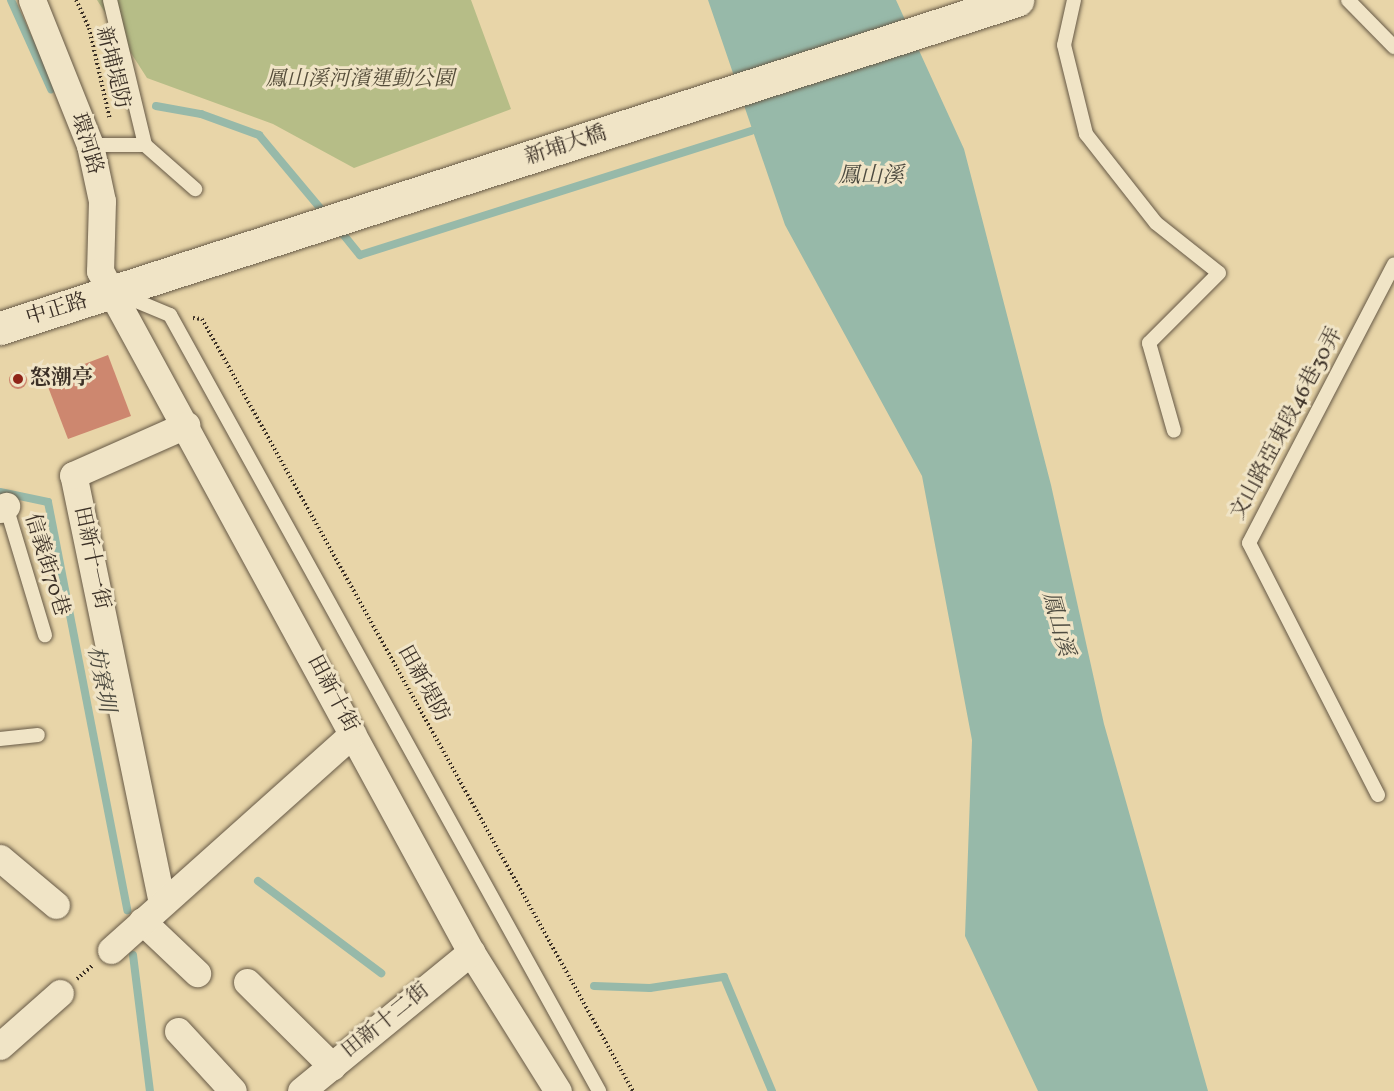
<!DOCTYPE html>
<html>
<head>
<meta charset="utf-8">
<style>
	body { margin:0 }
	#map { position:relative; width:1394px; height:1091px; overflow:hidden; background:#e8d5a8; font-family:Vollkorn,"Noto Serif TC",serif }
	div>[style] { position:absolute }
	.green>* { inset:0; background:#b6bd87 }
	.water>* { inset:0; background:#97b9a9 }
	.stream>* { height:8px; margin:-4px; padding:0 4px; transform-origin:4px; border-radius:4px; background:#97b9a9 }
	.building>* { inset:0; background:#cd876f }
	.round { border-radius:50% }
	.path>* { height:4px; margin-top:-2px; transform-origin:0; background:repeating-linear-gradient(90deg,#3b3026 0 1.5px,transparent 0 4.5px) }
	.roads { filter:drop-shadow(0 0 2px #665946) drop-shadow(0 0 2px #665946) }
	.lane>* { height:14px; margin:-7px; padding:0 7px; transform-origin:7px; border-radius:7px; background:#f0e4c6 }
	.street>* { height:27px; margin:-13.5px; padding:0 13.5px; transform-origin:13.5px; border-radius:13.5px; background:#f0e4c6 }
	.secondary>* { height:33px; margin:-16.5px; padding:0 16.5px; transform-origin:16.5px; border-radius:16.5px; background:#f0e4c6 }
	.dots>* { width:16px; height:16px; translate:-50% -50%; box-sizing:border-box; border:3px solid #f0e4c6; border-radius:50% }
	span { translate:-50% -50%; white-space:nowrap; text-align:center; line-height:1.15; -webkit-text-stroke:6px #f0e4c6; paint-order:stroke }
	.street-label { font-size:21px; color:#3b3026 }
	.park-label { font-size:21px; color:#544c39; font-style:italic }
	.poi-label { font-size:21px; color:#3b3026; font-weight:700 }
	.left { translate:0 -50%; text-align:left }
	.water-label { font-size:22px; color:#4d4b40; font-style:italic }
</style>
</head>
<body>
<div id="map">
	<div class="green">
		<i style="clip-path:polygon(97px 0,471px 0,511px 109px,354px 168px,273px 124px,147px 78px)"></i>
	</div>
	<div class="water">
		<i style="clip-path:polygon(708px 0,896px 0,964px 149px,1051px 485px,1104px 724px,1208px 1091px,1038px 1091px,965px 936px,972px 740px,922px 476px,785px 225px)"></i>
	</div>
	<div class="stream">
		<i style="left:11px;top:0;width:98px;rotate:65.8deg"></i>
		<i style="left:156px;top:106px;width:46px;rotate:10.1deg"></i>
		<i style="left:201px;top:114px;width:62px;rotate:19.9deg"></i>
		<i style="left:259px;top:135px;width:104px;rotate:50.1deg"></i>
		<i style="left:338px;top:228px;width:35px;rotate:51deg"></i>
		<i style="left:360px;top:255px;width:411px;rotate:-17.6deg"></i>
		<i style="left:0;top:492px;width:49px;rotate:11.8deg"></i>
		<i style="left:48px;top:502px;width:416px;rotate:79deg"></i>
		<i style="left:258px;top:881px;width:154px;rotate:36.8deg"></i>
		<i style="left:133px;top:955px;width:137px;rotate:82.9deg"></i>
		<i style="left:594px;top:986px;width:56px;rotate:2deg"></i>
		<i style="left:650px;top:988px;width:75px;rotate:-8.5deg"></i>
		<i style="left:724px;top:977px;width:124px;rotate:67.2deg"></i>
	</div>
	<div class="building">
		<i style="clip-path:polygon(108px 355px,131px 416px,68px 439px,45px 379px)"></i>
		<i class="round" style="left:9px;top:371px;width:18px;height:18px"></i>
	</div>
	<div class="path">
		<i style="left:76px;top:0;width:31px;rotate:65deg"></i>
		<i style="left:89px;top:28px;width:94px;rotate:77.1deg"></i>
		<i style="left:193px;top:318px;width:9px;rotate:6deg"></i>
		<i style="left:202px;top:319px;width:884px;rotate:60.83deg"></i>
		<i style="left:77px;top:979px;width:20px;rotate:-41deg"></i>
	</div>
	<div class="roads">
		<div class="lane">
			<i style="left:110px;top:0;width:149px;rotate:76.4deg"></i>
			<i style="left:145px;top:145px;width:67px;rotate:41.3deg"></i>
			<i style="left:1074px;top:0;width:46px;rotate:102.5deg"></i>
			<i style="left:1064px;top:45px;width:92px;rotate:76.1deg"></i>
			<i style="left:1086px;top:134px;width:113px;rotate:51.8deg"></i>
			<i style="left:1156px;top:223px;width:80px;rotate:38.4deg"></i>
			<i style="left:1219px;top:273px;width:99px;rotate:135deg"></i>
			<i style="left:1149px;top:343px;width:91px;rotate:74.1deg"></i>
			<i style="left:1348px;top:0;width:66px;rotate:45.6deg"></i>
			<i style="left:90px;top:145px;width:55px"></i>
			<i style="left:122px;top:295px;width:52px;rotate:22.6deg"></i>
			<i style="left:170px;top:315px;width:887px;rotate:61.06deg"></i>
			<i style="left:6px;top:506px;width:135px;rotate:73.2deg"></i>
			<i style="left:0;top:739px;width:38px;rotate:-6deg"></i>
			<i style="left:1378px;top:795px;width:283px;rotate:-117.1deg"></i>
			<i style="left:1249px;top:543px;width:314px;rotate:-62.5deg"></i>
		</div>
		<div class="street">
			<i style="left:32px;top:0;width:156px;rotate:68.2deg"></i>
			<i style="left:90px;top:145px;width:57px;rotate:77.9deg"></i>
			<i style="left:102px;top:201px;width:70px;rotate:91.6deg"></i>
			<i style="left:100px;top:271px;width:776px;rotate:61.42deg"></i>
			<i style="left:471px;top:952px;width:164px;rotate:58deg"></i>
			<i style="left:0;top:509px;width:7px;rotate:-27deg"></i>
			<i style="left:0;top:858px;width:73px;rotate:40deg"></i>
			<i style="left:162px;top:903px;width:437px;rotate:-101.7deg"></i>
			<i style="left:73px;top:475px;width:124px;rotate:-23.9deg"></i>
			<i style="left:142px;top:921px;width:76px;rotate:43.4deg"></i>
			<i style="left:111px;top:950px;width:324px;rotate:-41.8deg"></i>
			<i style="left:247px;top:982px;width:120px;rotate:44.7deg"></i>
			<i style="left:178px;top:1031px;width:81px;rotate:47.5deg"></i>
			<i style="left:0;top:1046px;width:80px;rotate:-41.5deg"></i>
			<i style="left:301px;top:1091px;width:220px;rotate:-39.3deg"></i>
		</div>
		<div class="secondary">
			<i style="left:0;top:328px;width:1069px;rotate:-17.88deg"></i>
		</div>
	</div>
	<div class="dots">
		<i style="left:18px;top:379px;background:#8f2418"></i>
	</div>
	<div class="street-label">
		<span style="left:112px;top:68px;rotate:76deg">新埔堤防</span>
		<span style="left:86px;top:144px;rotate:73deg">環河路</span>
		<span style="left:566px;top:146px;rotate:-18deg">新埔大橋</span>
		<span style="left:57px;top:310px;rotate:-17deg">中正路</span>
		<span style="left:1287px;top:424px;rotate:-62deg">文山路亞東段46巷30弄</span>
		<span style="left:91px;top:558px;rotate:78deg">田新十一街</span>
		<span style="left:46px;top:565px;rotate:73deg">信義街70巷</span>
		<span style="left:423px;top:684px;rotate:61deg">田新堤防</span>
		<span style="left:332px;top:694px;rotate:62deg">田新十街</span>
		<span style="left:386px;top:1021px;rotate:-39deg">田新十二街</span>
	</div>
	<div class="park-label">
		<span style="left:360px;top:80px">鳳山溪河濱運動公園</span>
	</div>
	<div class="poi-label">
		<span class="left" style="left:30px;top:379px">怒潮亭</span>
	</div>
	<div class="water-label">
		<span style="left:871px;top:177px">鳳山溪</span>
		<span style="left:1057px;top:624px;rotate:75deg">鳳山溪</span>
		<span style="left:100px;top:679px;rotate:79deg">枋寮圳</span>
	</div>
</div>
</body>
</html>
